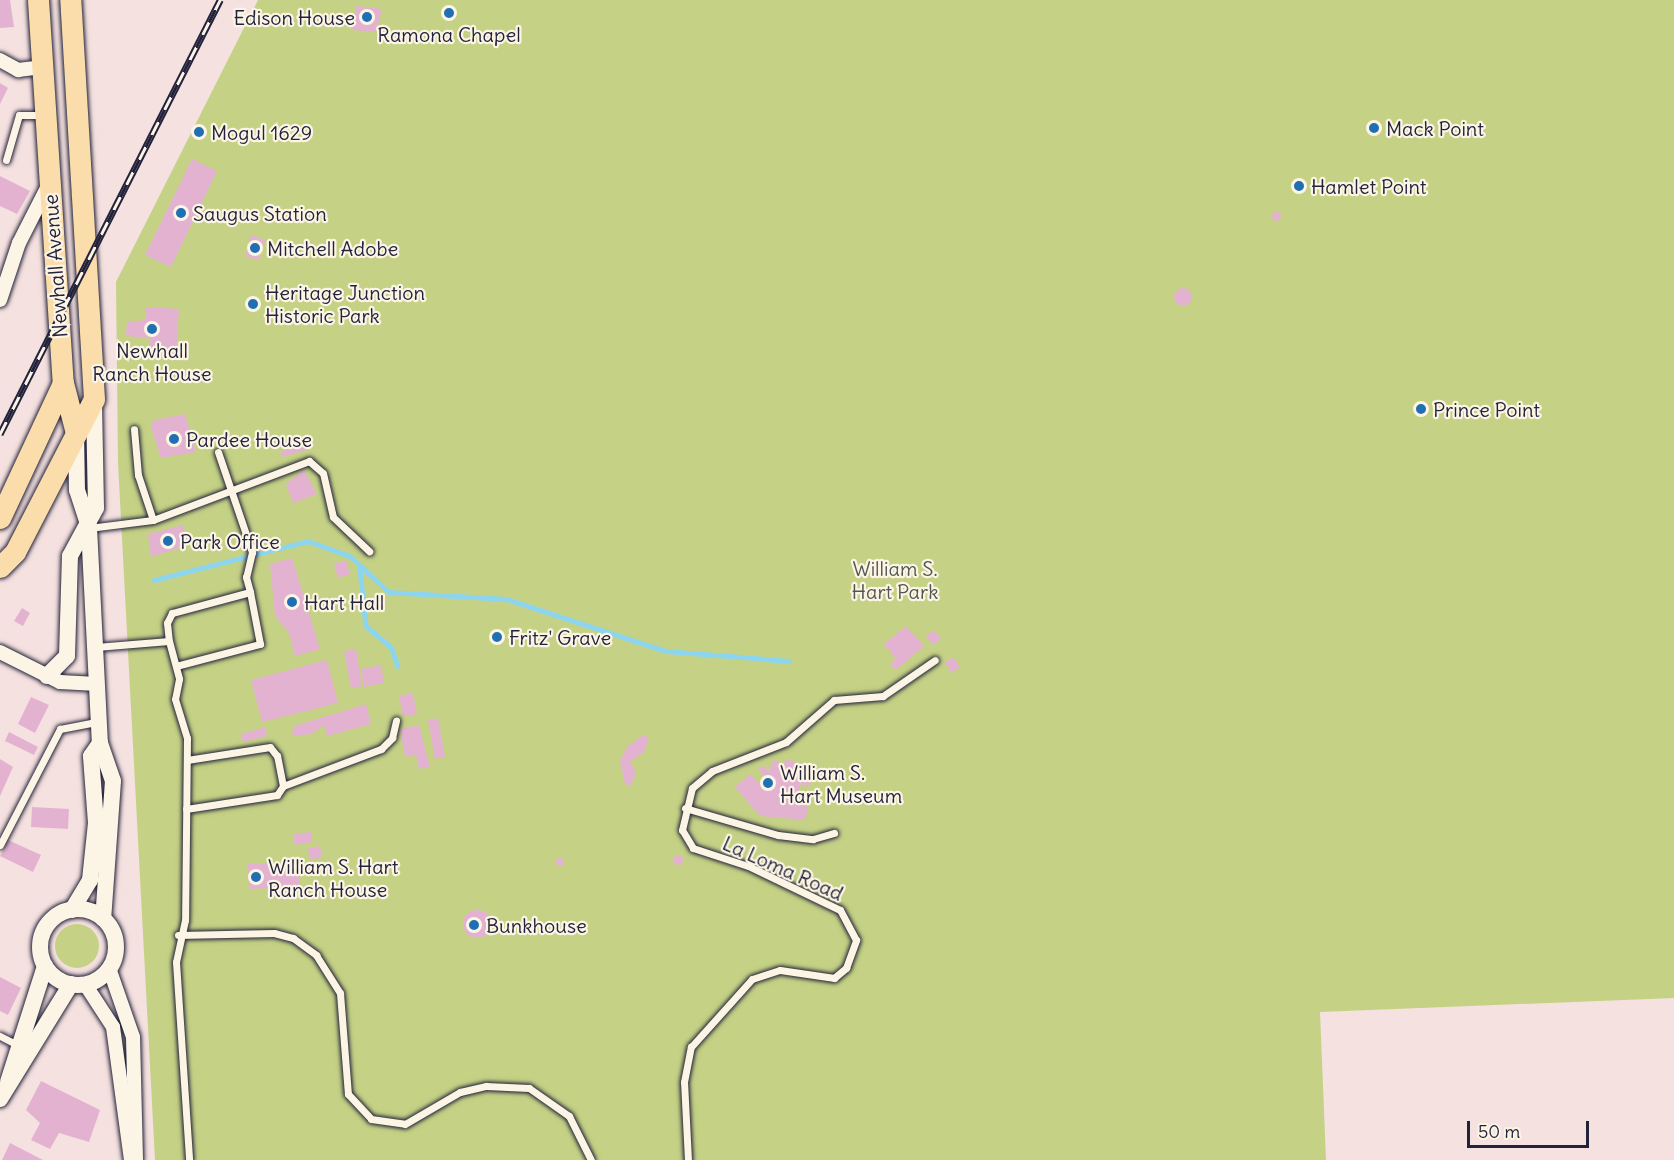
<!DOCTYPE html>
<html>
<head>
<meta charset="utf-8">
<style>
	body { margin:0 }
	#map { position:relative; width:1674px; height:1160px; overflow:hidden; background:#f5e1df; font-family:Delius,sans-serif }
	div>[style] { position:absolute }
	.green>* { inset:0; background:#c5d285 }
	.round { border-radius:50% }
	.stream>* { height:4.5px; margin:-2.25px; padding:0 2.25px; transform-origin:2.25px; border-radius:2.25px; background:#8dd5ef }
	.building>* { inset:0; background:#e4b2d1 }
	.roads { filter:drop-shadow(0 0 2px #22223b) drop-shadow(0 0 2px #22223b) }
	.service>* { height:7px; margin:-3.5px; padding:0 3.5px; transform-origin:3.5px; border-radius:3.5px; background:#fcf5e5 }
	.minor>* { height:14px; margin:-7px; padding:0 7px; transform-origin:7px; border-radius:7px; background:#fcf5e5 }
	.tertiary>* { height:16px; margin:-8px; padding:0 8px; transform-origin:8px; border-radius:8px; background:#fcf5e5 }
	.tertiary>.ring { margin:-8px; padding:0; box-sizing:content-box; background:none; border:16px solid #fcf5e5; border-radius:50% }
	.primary>* { height:21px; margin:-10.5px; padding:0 10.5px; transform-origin:10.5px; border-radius:10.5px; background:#faddab }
	.rail>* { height:7px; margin-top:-3.5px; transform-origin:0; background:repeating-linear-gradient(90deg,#fcf5e5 0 14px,#22223b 0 28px); box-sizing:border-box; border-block:2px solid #22223b }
	.dots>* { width:16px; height:16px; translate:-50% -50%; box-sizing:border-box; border:3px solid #fcf5e5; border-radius:50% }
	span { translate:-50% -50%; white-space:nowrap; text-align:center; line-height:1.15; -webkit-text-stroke:4.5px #fcf5e5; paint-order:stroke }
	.poi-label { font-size:20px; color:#22223b }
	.right { translate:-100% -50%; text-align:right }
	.left { translate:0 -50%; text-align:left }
	.street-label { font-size:20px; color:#22223b }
	.park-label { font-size:20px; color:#535751 }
	.scale { position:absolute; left:1467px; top:1121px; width:122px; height:27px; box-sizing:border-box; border:3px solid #22223b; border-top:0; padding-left:8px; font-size:18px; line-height:21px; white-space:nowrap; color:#22223b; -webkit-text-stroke:4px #fcf5e5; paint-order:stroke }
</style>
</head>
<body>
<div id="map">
	<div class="green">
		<i style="clip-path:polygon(258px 0,1674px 0,1674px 998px,1320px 1012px,1326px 1160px,155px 1160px,118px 463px,116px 282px)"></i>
		<i class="round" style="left:55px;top:924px;width:44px;height:44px"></i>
	</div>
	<div class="stream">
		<i style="left:360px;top:569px;width:57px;rotate:84deg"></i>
		<i style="left:366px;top:626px;width:33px;rotate:40deg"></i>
		<i style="left:391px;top:647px;width:20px;rotate:70deg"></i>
		<i style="left:154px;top:580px;width:159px;rotate:-14.2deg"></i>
		<i style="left:308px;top:541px;width:45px;rotate:19.7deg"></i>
		<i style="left:350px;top:556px;width:53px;rotate:42.7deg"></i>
		<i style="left:389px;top:592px;width:118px;rotate:3.4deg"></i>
		<i style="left:507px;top:599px;width:167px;rotate:18.1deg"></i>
		<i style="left:666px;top:651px;width:123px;rotate:4.6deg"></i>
	</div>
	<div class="building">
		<i style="clip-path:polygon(0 0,10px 0,14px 27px,0 28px)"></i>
		<i style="clip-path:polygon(356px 6px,382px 9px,376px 32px,352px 30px)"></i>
		<i style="clip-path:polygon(444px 7px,457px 12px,455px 19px,442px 14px)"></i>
		<i style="clip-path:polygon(0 83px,8px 88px,0 104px)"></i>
		<i style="clip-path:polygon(192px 159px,217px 171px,171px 267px,145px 255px)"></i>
		<i style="clip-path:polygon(0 176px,30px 191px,17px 214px,0 206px)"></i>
		<i class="round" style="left:1271.5px;top:211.5px;width:9px;height:9px"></i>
		<i style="clip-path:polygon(251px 235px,265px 240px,259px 260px,245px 256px)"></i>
		<i class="round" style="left:1174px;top:288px;width:18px;height:18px"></i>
		<i style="clip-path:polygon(146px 307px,179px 309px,176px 356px,148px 354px,150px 338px,126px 336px,127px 322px,145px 320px)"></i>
		<i style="clip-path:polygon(185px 414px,196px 452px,161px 458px,151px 427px,154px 420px)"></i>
		<i style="clip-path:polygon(308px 443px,310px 449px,282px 457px,280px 452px)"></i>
		<i style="clip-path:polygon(304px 470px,317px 494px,293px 503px,286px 484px)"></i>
		<i style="clip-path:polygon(183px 525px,189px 545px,151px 557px,148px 534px)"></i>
		<i style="clip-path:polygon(292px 558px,320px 649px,295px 656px,289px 633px,275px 616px,270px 564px)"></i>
		<i style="clip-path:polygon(346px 560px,350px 574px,338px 578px,334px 564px)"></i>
		<i style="clip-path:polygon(22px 608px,30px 613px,23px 626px,14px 621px)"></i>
		<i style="clip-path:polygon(906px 626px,924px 646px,896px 670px,890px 664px,896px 659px,884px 644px)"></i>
		<i style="clip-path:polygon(934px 630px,941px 639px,933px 645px,926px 636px)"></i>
		<i style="clip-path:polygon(356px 649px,362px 686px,351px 688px,344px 651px)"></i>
		<i style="clip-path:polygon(953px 657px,960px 667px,952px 673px,945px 663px)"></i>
		<i style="clip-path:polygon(327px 660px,338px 703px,262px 722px,251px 680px)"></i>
		<i style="clip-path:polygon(381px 665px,384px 683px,364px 687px,361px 669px)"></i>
		<i style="clip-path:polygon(413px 693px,417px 714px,403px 716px,399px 696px)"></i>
		<i style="clip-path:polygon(31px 697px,49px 705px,35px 733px,18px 724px)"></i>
		<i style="clip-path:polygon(366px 704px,371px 724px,327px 736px,324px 725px,312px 734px,292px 736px,294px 726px)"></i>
		<i style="clip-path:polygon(438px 718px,445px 757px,435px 759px,428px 720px)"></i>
		<i style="clip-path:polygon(419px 725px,430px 767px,419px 769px,416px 755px,405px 757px,400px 729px)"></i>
		<i style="clip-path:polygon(265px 727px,267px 736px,243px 742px,241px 734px)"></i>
		<i style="clip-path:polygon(9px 732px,38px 747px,34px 755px,5px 741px)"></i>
		<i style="clip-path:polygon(643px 735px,649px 738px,644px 752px,630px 762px,636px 772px,631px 786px,625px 784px,620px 761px,627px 747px)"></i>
		<i style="clip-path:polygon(0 759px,13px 767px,0 796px)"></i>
		<i style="clip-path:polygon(786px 759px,815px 769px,809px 787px,801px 784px,797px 796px,810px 800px,805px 820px,760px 816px,735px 787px,750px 774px,765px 789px,767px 780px,758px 769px,763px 765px,768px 772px,773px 760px,784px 764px)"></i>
		<i style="clip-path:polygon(32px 807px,69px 809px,68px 829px,31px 827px)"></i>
		<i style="clip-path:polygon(311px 832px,312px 842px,295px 845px,293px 834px)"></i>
		<i style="clip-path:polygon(8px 840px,41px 855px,33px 872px,0 856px)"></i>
		<i style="clip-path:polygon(320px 846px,322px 857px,310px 860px,308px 848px)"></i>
		<i class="round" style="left:673px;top:855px;width:10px;height:10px"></i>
		<i class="round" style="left:556px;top:858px;width:8px;height:8px"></i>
		<i style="clip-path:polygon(299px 862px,300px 887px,283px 888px,283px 897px,275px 898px,275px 888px,249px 889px,248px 864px)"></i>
		<i class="round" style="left:463px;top:910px;width:28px;height:28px"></i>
		<i style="clip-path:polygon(0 977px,21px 988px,8px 1015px,0 1011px)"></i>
		<i style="clip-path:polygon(41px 1081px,100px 1110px,89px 1142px,59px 1133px,50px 1149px,31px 1140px,40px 1123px,26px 1110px)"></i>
		<i style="clip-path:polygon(10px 1143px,43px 1160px,2px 1160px)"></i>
	</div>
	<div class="roads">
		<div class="service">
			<i style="left:6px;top:160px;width:47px;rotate:-73.9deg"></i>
			<i style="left:19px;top:115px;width:24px"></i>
			<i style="left:218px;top:452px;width:106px;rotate:71.2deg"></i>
			<i style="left:252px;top:552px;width:26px;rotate:103deg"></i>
			<i style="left:246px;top:577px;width:16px;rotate:75deg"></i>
			<i style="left:153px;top:520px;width:167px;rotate:-20.7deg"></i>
			<i style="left:309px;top:461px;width:18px;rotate:41deg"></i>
			<i style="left:323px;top:473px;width:45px;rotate:77.2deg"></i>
			<i style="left:333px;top:517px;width:50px;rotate:43.4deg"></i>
			<i style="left:89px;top:528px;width:64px;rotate:-7.1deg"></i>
			<i style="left:153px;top:520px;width:47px;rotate:-108.4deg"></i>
			<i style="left:138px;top:475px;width:46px;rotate:-95deg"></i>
			<i style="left:96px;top:647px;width:73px;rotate:-4.7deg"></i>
			<i style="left:176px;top:666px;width:87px;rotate:-14.7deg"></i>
			<i style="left:260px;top:644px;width:53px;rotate:-100.9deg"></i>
			<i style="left:250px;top:592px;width:81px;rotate:164.9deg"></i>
			<i style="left:172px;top:613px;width:11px;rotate:117deg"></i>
			<i style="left:167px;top:623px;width:18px;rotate:84deg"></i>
			<i style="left:169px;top:641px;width:39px;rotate:75deg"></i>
			<i style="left:179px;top:679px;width:20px;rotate:101deg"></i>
			<i style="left:175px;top:699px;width:41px;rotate:72.9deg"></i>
			<i style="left:187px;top:738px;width:182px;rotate:90.6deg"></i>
			<i style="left:185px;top:920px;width:43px;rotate:102.1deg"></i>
			<i style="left:176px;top:962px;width:198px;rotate:86.2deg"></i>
			<i style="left:283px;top:786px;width:105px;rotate:-20.7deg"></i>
			<i style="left:381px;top:749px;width:16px;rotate:-45deg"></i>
			<i style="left:392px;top:738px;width:18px;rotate:-77deg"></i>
			<i style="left:685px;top:808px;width:97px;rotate:16.2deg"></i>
			<i style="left:778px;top:835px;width:35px;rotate:7deg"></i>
			<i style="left:813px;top:839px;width:22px;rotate:-16deg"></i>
			<i style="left:186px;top:809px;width:92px;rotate:-8.7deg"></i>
			<i style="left:277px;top:795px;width:11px;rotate:-56deg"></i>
			<i style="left:283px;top:786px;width:31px;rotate:-101deg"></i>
			<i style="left:277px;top:756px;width:11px;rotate:-128deg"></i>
			<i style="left:270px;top:747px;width:84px;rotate:171.1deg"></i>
			<i style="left:0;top:845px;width:131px;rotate:-62.7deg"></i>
			<i style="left:60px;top:729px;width:38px;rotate:-11deg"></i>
			<i style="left:178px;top:935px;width:96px;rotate:-1.2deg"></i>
			<i style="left:274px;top:933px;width:20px;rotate:15deg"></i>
			<i style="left:293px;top:938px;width:29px;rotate:36deg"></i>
			<i style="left:316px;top:955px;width:45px;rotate:57.7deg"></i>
			<i style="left:340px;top:993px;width:101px;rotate:85.5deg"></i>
			<i style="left:348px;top:1094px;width:34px;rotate:47deg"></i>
			<i style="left:371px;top:1119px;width:34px;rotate:8deg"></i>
			<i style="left:405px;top:1124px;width:64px;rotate:-30.2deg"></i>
			<i style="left:460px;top:1092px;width:27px;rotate:-13deg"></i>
			<i style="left:486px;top:1086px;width:43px;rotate:2.7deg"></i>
			<i style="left:529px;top:1088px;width:49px;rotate:35deg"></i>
			<i style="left:569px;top:1116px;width:49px;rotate:63.4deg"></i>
			<i style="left:0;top:1036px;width:20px;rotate:27deg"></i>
			<i style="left:688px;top:1160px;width:78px;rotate:-92.9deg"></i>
			<i style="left:684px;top:1082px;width:36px;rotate:-79deg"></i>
			<i style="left:691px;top:1047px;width:91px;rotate:-48.1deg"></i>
			<i style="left:752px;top:979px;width:29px;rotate:-18deg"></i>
			<i style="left:780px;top:970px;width:55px;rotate:8.4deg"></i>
			<i style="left:834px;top:978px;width:16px;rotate:-40deg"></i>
			<i style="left:846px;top:968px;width:30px;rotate:-70deg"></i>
			<i style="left:856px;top:940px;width:34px;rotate:-118deg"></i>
			<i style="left:840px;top:910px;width:102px;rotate:-154.4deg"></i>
			<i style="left:748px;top:866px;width:58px;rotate:-161.9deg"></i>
			<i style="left:693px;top:848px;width:21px;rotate:-121deg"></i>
			<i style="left:682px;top:830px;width:43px;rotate:-76.6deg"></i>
			<i style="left:692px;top:788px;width:26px;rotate:-40deg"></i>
			<i style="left:712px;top:771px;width:79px;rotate:-21.4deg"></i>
			<i style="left:786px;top:742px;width:64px;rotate:-41.2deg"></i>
			<i style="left:834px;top:700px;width:49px;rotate:-4.7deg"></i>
			<i style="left:883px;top:696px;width:63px;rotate:-34.7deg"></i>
		</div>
		<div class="minor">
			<i style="left:0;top:60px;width:21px;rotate:29deg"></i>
			<i style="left:18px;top:70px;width:24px;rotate:-7deg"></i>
			<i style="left:0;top:300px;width:60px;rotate:-71.6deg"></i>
			<i style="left:19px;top:243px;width:64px;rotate:-63deg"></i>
			<i style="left:0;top:652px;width:67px;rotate:26.6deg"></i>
			<i style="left:60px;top:682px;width:37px;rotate:3deg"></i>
			<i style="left:109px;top:968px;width:73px;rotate:70.8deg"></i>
			<i style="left:133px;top:1037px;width:123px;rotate:88.6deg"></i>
			<i style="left:85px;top:984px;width:51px;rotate:56.9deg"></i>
			<i style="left:113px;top:1027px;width:134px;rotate:82.3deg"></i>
		</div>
		<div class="tertiary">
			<i style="left:76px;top:434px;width:56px;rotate:89deg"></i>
			<i style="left:77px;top:490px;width:40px;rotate:72deg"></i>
			<i style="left:89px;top:528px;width:215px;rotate:87.1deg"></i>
			<i style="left:100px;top:743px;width:40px;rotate:71.1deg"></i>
			<i style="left:113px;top:781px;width:138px;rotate:94.1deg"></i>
			<i style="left:47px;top:676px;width:28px;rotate:-45deg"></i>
			<i style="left:67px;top:656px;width:100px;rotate:-88.3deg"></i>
			<i style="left:70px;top:556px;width:55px;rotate:-61.6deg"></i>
			<i style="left:96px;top:508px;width:108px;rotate:-91.1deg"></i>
			<i class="ring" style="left:40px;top:909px;width:60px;height:60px"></i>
			<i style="left:72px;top:910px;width:35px;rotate:-59deg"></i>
			<i style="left:90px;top:880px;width:57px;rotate:-84deg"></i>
			<i style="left:96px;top:823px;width:67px;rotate:-94.3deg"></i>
			<i style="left:91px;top:756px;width:16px;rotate:-55deg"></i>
			<i style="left:8px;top:1082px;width:122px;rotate:-72.3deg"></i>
			<i style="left:0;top:1099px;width:135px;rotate:-58.3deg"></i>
		</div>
		<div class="primary">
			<i style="left:38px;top:0;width:384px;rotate:86.3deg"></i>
			<i style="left:63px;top:383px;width:52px;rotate:75.4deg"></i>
			<i style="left:0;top:518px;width:149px;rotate:-65deg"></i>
			<i style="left:0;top:567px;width:21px;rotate:-45deg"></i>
			<i style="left:15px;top:552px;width:172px;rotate:-62.7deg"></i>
			<i style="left:94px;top:399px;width:400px;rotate:-93.4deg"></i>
		</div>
	</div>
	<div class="rail">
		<i style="left:0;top:434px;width:487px;rotate:-63.1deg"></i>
	</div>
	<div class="dots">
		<i style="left:449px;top:13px;background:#1f6fb2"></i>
		<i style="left:367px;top:17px;background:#1f6fb2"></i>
		<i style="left:1374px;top:128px;background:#1f6fb2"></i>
		<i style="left:199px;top:132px;background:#1f6fb2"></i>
		<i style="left:1299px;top:186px;background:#1f6fb2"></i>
		<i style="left:181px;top:213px;background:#1f6fb2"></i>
		<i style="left:255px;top:248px;background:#1f6fb2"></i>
		<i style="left:253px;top:304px;background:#1f6fb2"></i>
		<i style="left:152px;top:329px;background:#1f6fb2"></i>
		<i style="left:1421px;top:409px;background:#1f6fb2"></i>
		<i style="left:174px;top:439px;background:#1f6fb2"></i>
		<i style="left:168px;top:541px;background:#1f6fb2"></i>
		<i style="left:292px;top:602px;background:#1f6fb2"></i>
		<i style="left:497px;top:637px;background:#1f6fb2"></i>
		<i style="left:768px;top:783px;background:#1f6fb2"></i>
		<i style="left:256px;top:877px;background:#1f6fb2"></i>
		<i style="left:474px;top:925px;background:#1f6fb2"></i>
	</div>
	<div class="poi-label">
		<span class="right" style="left:355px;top:17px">Edison House</span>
		<span style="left:449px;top:34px">Ramona Chapel</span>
		<span class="left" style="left:1386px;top:128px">Mack Point</span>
		<span class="left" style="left:211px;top:132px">Mogul 1629</span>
		<span class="left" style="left:1311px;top:186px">Hamlet Point</span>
		<span class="left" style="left:193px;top:213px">Saugus Station</span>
		<span class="left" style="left:267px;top:248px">Mitchell Adobe</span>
		<span class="left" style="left:265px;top:304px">Heritage Junction<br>Historic Park</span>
		<span style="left:152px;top:362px">Newhall<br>Ranch House</span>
		<span class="left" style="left:1433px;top:409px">Prince Point</span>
		<span class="left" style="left:186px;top:439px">Pardee House</span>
		<span class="left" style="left:180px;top:541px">Park Office</span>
		<span class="left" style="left:304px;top:602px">Hart Hall</span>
		<span class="left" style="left:509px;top:637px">Fritz' Grave</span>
		<span class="left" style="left:780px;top:784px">William S.<br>Hart Museum</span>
		<span class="left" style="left:268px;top:878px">William S. Hart<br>Ranch House</span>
		<span class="left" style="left:486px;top:925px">Bunkhouse</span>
	</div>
	<div class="street-label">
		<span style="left:55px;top:266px;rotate:-94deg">Newhall Avenue</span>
		<span style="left:783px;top:868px;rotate:24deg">La Loma Road</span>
	</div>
	<div class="park-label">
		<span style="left:895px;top:580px">William S.<br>Hart Park</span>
	</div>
	<div class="scale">50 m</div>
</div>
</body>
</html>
